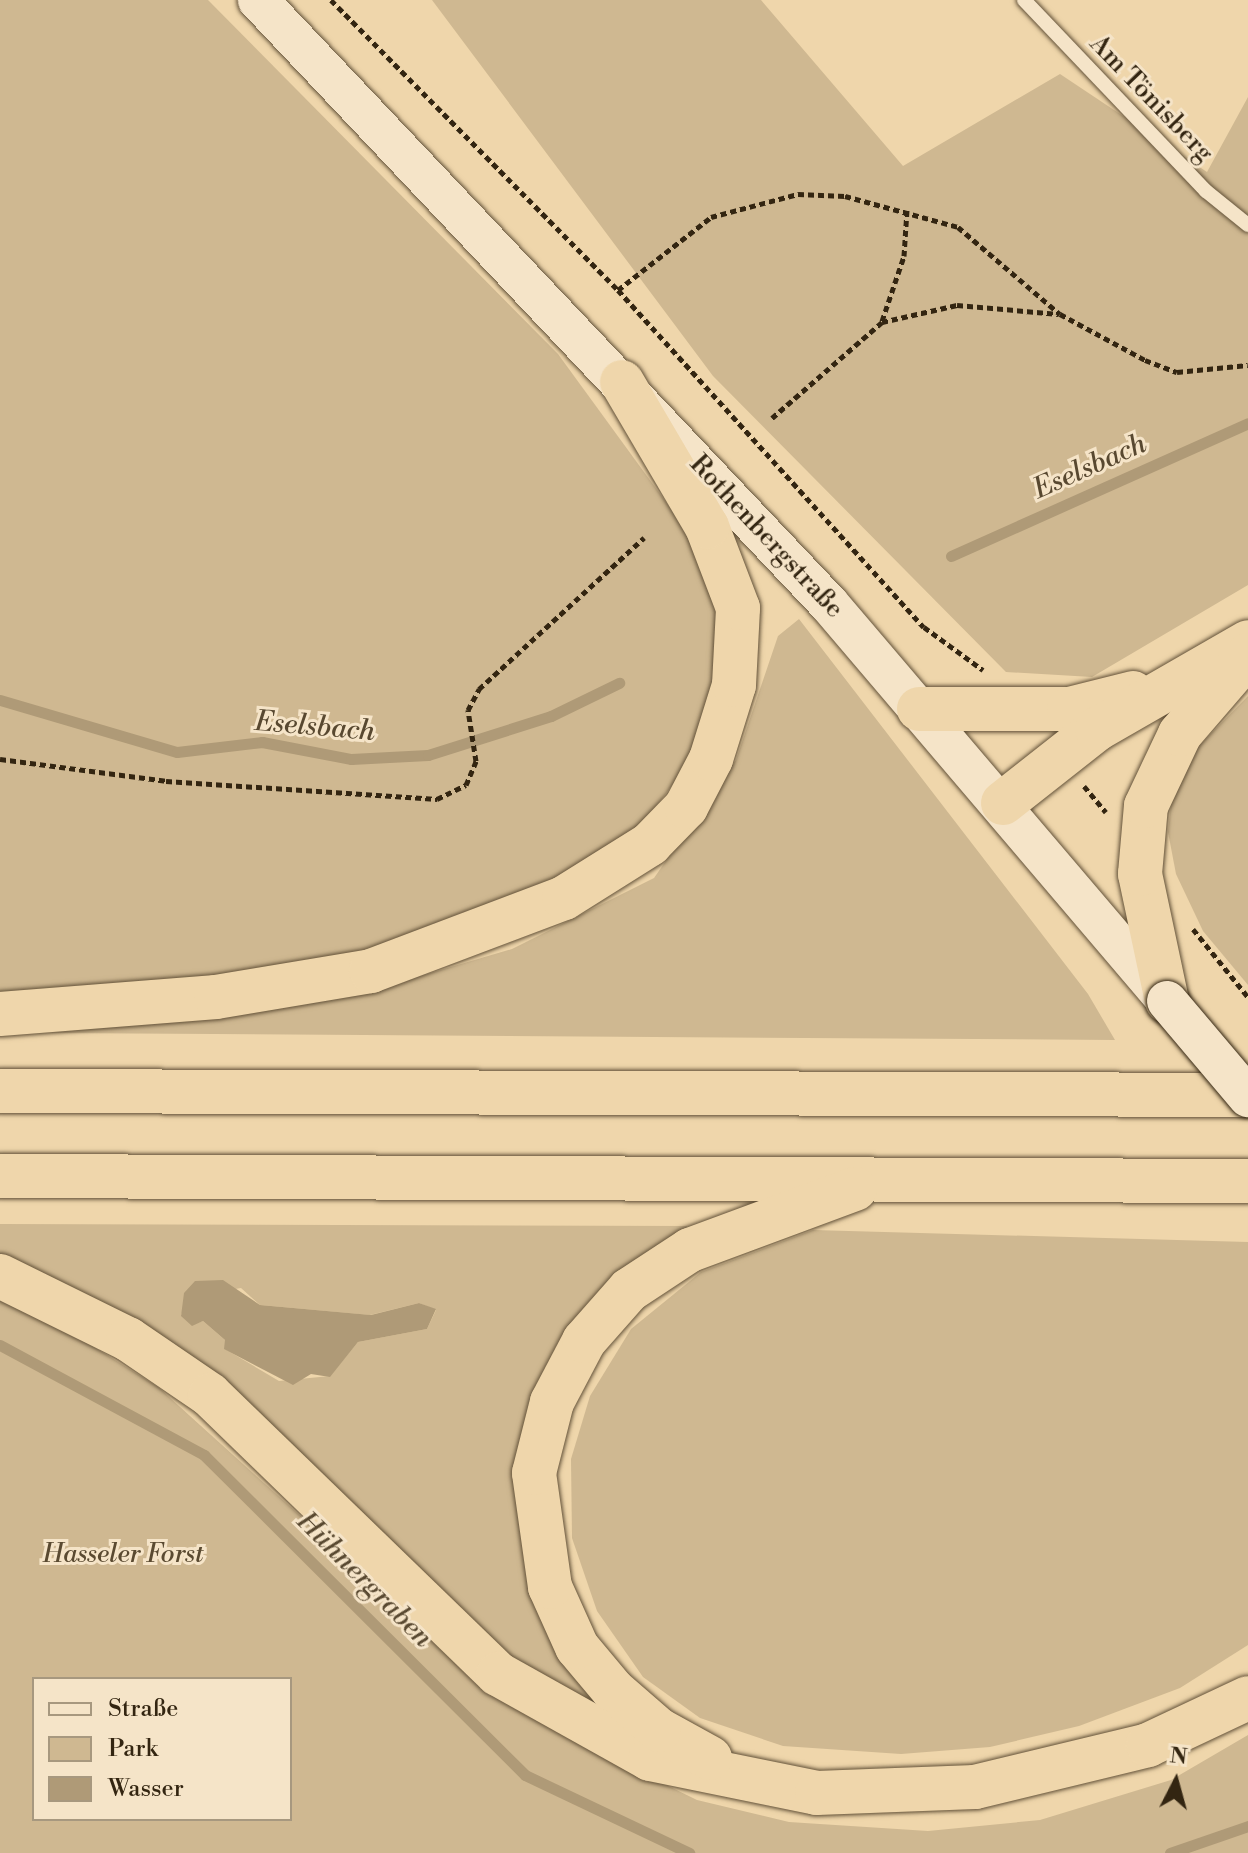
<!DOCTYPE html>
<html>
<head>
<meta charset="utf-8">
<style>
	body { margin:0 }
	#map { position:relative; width:1248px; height:1853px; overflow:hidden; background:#efd6ab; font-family:"Libre Bodoni",serif }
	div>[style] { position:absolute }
	.green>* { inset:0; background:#cfb891 }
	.water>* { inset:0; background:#af9a77 }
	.stream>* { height:11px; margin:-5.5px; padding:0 5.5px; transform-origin:5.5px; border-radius:5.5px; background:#af9a77 }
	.path>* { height:5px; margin-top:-2.5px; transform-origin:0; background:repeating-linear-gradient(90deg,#332511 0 6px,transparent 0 10px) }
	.roads { filter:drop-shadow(0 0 2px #625138) drop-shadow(0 0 2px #625138) }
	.lane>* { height:14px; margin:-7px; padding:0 7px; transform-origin:7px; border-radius:7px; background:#f5e4c8 }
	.secondary>* { height:40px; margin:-20px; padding:0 20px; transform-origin:20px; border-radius:20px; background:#f5e4c8 }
	.highway>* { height:44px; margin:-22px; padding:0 22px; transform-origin:22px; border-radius:22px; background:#efd6ab }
	.bridges { filter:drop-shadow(0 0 2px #332511) drop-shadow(0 0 2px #332511) }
	.secondary-bridge>* { height:40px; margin:-20px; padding:0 20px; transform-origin:20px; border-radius:20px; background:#f5e4c8 }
	span { translate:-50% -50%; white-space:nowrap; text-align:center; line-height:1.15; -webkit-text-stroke:6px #f5e4c8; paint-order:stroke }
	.street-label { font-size:26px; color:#332511 }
	.park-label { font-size:26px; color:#5a4a31; font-style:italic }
	.water-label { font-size:28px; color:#584830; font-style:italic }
	.legend { position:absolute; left:32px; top:1677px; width:260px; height:144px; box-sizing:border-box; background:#f5e4c8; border:2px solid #a7987f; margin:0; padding:10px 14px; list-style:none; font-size:24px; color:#332511 }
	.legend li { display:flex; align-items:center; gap:16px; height:40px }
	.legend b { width:40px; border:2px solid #a7987f }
	.north { position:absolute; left:1136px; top:1741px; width:80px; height:80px; -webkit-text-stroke:6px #f5e4c8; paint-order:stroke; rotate:6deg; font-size:22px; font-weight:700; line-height:32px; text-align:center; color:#332511 }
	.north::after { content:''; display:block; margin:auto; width:28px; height:36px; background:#332511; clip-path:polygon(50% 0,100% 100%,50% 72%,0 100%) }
</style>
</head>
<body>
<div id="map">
	<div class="green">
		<i style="clip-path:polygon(0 0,208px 0,558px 354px,695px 542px,712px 581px,719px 639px,713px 694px,683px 771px,641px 826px,591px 863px,511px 900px,367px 949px,283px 968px,0 998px)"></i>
		<i style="clip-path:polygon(432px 0,761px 0,903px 166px,1060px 74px,1207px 172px,1248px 97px,1248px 585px,1092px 677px,1006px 672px,713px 376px)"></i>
		<i style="clip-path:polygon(799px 619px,1088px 994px,1115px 1040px,49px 1033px,296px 1006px,373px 990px,512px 949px,654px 878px,736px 760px,778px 636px)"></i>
		<i style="clip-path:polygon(1248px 696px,1248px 985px,1203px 931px,1176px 874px,1168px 832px,1172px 795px,1196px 749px)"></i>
		<i style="clip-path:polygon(evenodd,0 1224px,687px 1226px,686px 1240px,595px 1311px,534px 1570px,665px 1745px,499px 1661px,327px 1490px,0 1261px,0 1224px,241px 1288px,260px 1305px,370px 1315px,419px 1303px,436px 1310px,427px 1329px,358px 1342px,330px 1376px,279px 1381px,225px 1349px,225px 1340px,203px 1321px,192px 1325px,181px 1315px,188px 1297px,241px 1288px)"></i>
		<i style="clip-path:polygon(813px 1230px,1248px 1242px,1248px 1645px,1180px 1688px,1079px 1726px,990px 1747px,901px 1754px,783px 1746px,700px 1718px,643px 1677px,597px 1611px,572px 1538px,571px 1459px,590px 1396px,631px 1329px,701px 1272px)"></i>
		<i style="clip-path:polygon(evenodd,0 1300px,70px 1332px,158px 1387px,454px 1655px,564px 1735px,697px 1800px,789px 1822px,928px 1831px,1040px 1820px,1171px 1780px,1248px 1735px,1248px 1853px,0 1853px,0 1300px,34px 1679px,290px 1679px,290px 1819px,34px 1819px,34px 1679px)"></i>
	</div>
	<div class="water">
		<i style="clip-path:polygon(223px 1280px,260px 1305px,371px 1315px,419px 1303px,436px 1309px,427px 1329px,358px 1342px,330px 1377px,311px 1374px,293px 1385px,224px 1349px,225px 1340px,203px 1321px,192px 1326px,181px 1316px,184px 1293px,195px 1281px)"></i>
	</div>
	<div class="stream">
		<i style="left:951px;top:556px;width:325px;rotate:-24.1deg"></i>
		<i style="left:0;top:700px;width:184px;rotate:16.4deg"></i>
		<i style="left:177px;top:752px;width:86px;rotate:-6.7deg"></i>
		<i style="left:262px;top:742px;width:91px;rotate:10.8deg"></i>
		<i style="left:351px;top:759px;width:77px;rotate:-3deg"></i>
		<i style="left:428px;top:755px;width:129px;rotate:-17.6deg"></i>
		<i style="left:551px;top:716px;width:76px;rotate:-25.9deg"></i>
		<i style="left:0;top:1345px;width:232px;rotate:28.3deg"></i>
		<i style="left:204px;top:1455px;width:453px;rotate:44.9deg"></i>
		<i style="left:525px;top:1775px;width:182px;rotate:25.4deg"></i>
		<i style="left:1170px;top:1853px;width:83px;rotate:-19.1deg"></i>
	</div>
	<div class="path">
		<i style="left:331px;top:0;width:408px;rotate:45.3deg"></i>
		<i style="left:618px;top:290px;width:455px;rotate:47.8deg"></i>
		<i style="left:924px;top:627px;width:73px;rotate:36.1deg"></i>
		<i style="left:618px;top:290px;width:118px;rotate:-38.1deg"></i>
		<i style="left:711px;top:217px;width:90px;rotate:-14.8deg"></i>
		<i style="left:798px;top:194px;width:47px;rotate:2.4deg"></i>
		<i style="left:845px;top:196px;width:117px;rotate:15.3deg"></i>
		<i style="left:958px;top:227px;width:134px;rotate:40.5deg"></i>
		<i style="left:1060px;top:314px;width:97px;rotate:28.4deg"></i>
		<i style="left:1145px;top:360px;width:34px;rotate:21deg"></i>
		<i style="left:1177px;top:372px;width:71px;rotate:-5.6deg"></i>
		<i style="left:882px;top:321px;width:69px;rotate:-71.3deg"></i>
		<i style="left:904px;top:256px;width:47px;rotate:-86.3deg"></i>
		<i style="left:772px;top:418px;width:146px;rotate:-41.1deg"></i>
		<i style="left:882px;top:322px;width:77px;rotate:-12.8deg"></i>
		<i style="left:957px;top:305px;width:102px;rotate:5deg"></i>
		<i style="left:0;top:759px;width:167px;rotate:7.5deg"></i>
		<i style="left:166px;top:781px;width:272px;rotate:3.8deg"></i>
		<i style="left:437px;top:799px;width:32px;rotate:-26deg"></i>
		<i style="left:466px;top:785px;width:26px;rotate:-67deg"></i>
		<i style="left:476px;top:761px;width:52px;rotate:-98.9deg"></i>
		<i style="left:468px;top:710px;width:24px;rotate:-62deg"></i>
		<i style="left:479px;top:689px;width:224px;rotate:-42.5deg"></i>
		<i style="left:1084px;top:786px;width:34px;rotate:50deg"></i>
		<i style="left:1193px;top:929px;width:87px;rotate:51deg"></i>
	</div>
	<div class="roads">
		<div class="lane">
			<i style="left:1024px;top:0;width:264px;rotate:46.4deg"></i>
			<i style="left:1206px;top:191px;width:54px;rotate:39deg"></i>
		</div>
		<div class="secondary">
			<i style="left:258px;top:0;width:831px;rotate:46.61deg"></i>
			<i style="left:829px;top:604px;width:521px;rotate:49.59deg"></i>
		</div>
		<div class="highway">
			<i style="left:919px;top:709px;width:150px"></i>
			<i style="left:1069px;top:709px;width:66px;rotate:-14deg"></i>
			<i style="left:1003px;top:803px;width:120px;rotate:-38.2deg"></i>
			<i style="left:1097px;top:729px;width:174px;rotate:-29.9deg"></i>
			<i style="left:1167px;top:1001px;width:130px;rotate:-102deg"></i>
			<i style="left:1140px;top:874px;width:68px;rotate:-85deg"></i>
			<i style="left:1146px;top:806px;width:80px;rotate:-64.7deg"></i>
			<i style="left:1180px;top:734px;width:104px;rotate:-49.3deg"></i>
			<i style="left:0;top:1014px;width:217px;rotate:-4.5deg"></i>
			<i style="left:216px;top:997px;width:157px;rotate:-9.5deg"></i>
			<i style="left:371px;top:971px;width:206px;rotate:-20.7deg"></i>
			<i style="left:564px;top:898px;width:102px;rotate:-32.1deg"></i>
			<i style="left:650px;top:844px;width:52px;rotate:-45.8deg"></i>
			<i style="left:686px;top:807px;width:54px;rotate:-62.5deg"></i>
			<i style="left:711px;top:759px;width:77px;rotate:-72.7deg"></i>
			<i style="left:734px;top:685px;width:77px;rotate:-87deg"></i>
			<i style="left:738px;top:608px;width:87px;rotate:-110.9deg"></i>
			<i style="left:707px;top:527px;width:168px;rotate:-120.4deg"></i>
			<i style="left:0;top:1091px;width:1248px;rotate:0.18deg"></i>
			<i style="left:0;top:1176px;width:1248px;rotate:0.23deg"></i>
			<i style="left:0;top:1276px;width:143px;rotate:26.2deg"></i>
			<i style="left:128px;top:1339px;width:99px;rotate:34.3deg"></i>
			<i style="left:210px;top:1395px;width:401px;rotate:44.1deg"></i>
			<i style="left:498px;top:1674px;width:174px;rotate:29.2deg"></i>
			<i style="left:650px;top:1759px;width:170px;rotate:11.5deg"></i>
			<i style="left:817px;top:1793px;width:158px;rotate:-2.2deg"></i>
			<i style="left:975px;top:1787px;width:178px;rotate:-13.6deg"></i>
			<i style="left:1148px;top:1745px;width:110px;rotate:-25.2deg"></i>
			<i style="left:710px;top:1758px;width:58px;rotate:-151.2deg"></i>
			<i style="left:659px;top:1730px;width:61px;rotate:-139deg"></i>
			<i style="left:613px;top:1690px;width:56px;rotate:-129.9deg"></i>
			<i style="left:577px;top:1647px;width:66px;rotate:-114.2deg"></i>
			<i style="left:550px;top:1587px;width:115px;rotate:-98deg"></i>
			<i style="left:534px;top:1473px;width:73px;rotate:-75.8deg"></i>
			<i style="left:552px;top:1402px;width:69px;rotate:-62.3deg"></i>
			<i style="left:584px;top:1341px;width:68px;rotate:-48.6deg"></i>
			<i style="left:629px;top:1290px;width:73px;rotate:-33.3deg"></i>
			<i style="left:690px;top:1250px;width:176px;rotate:-20.3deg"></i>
		</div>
	</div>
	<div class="bridges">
		<div class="secondary-bridge">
			<i style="left:1167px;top:1001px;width:126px;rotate:49.8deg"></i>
		</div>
	</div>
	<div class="street-label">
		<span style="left:1151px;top:99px;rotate:46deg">Am Tönisberg</span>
		<span style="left:766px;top:537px;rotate:47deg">Rothenbergstraße</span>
	</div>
	<div class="park-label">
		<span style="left:123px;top:1555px">Hasseler Forst</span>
	</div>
	<div class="water-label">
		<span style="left:1090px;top:467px;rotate:-24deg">Eselsbach</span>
		<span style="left:315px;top:727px;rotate:5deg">Eselsbach</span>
		<span style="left:364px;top:1580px;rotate:45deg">Hühnergraben</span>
	</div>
	<ul class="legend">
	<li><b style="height:10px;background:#f5e4c8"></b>Straße</li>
	<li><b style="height:22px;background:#cfb891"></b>Park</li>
	<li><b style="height:22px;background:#af9a77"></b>Wasser</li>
	</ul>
	<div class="north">N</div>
</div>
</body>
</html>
